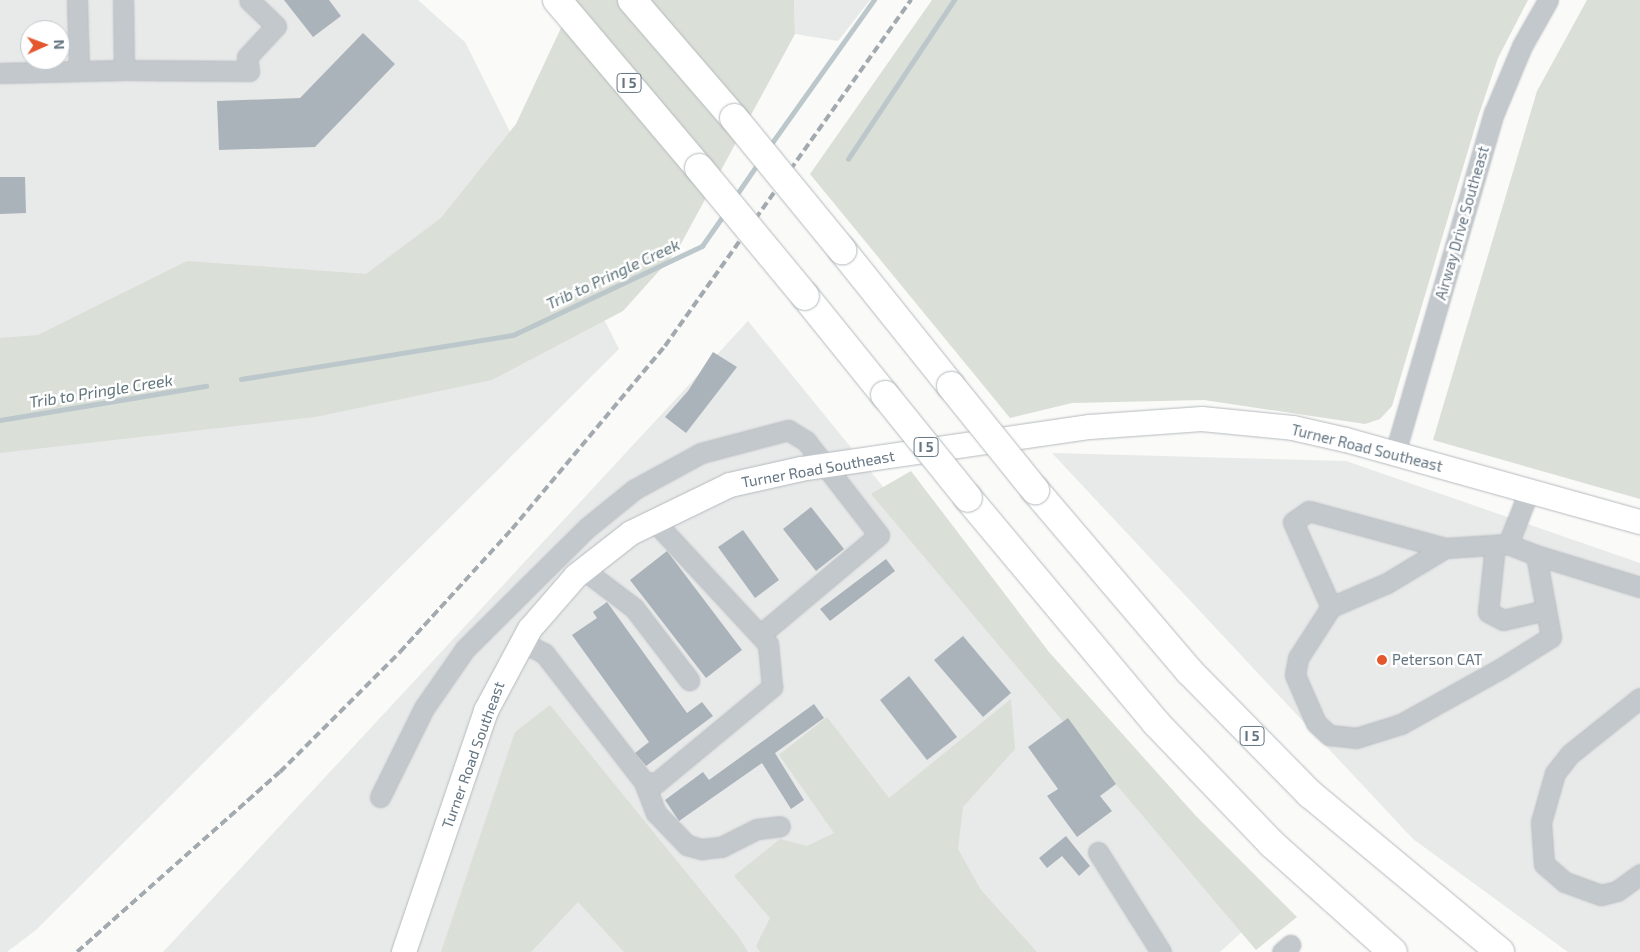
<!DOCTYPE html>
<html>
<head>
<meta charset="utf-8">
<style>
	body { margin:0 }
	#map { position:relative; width:1640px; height:952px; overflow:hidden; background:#fafaf8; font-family:"Exo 2",sans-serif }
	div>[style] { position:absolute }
	.built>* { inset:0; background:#e8e9e9 }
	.green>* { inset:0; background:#dadfd7 }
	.stream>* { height:4.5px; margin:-2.25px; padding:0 2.25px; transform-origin:2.25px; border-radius:2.25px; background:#bbc7cb }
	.building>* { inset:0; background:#aab3b9 }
	.roads { filter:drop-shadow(0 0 1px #b5babe) drop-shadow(0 0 1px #b5babe) }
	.minor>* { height:19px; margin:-9.5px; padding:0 9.5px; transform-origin:9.5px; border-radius:9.5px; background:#c3c8cc }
	.major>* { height:24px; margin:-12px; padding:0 12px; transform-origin:12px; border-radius:12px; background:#fff }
	.highway>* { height:28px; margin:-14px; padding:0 14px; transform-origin:14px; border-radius:14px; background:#fff }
	.rail>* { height:4px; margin-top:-2px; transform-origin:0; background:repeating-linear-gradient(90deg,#a2aab0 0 8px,transparent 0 12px) }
	.bridges { filter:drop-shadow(0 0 1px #b4b9bd) drop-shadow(0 0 1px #b4b9bd) }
	.highway-bridge>* { height:28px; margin:-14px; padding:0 14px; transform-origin:14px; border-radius:14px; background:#fff }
	.dots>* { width:14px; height:14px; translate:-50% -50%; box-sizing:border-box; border:2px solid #fff; border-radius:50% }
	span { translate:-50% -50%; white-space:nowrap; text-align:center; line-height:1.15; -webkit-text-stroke:5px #fff; paint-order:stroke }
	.shield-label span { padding:1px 4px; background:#fff; border:1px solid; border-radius:4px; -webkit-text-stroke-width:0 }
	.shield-label { font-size:14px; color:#657683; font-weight:700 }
	.street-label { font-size:15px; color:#657683 }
	.poi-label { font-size:15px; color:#657683 }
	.left { translate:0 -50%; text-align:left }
	.water-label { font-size:16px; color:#60757c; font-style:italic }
	.north { position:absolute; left:20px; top:20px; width:50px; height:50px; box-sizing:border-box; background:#fff; border:1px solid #c1c8cd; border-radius:50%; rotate:88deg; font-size:14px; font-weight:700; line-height:20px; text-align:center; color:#657683 }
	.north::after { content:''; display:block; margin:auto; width:18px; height:22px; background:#e4572e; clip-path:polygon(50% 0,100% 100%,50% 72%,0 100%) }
</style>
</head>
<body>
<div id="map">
	<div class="built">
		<i style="clip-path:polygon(evenodd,0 0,418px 0,465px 42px,619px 349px,36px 930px,7px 952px,0 952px,0 0,30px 30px,60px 30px,60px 60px,30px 60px,30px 30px)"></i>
		<i style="clip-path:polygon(794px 0,870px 0,838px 41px,795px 34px)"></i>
		<i style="clip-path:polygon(748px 321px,1244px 930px,1220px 952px,163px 952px)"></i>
		<i style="clip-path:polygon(1052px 453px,1346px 461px,1640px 563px,1640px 952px,1568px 952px,1413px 839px)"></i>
	</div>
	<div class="green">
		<i style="clip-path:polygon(574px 0,794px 0,795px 34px,677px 251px,623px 311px,492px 380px,315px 417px,0 453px,0 338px,38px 335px,187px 261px,366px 274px,441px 218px,516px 124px)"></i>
		<i style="clip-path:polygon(932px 0,1528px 0,1498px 58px,1478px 117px,1392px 406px,1380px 419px,1365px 424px,1204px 400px,1072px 403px,1010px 418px,810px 174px)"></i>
		<i style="clip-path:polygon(1587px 0,1640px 0,1640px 499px,1433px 440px,1537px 91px)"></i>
		<i style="clip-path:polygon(911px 471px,1049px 652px,1196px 816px,1297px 917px,1256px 950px,871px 494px)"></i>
		<i style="clip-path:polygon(1011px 699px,1015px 749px,963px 807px,958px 849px,981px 890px,1037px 952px,760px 952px,756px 946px,770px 918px,734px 876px,780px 839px,807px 846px,834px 833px,779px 755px,827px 717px,889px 798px)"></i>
		<i style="clip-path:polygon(550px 705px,738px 936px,748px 952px,624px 952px,578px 902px,531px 952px,441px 952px,515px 732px)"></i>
	</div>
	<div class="stream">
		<i style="left:769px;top:147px;width:181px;rotate:-54.5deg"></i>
		<i style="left:848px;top:159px;width:191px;rotate:-56.3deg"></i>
		<i style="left:735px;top:197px;width:42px;rotate:-55.6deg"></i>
		<i style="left:241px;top:379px;width:276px;rotate:-9.2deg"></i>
		<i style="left:513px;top:335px;width:209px;rotate:-25.2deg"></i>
		<i style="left:702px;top:246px;width:39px;rotate:-55deg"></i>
		<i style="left:0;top:420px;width:209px;rotate:-9.4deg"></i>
	</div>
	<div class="building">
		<i style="clip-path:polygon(284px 0,329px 0,341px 16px,313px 37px)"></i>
		<i style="clip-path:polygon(363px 33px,395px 64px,315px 147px,219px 150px,217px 101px,300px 98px)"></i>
		<i style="clip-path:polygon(0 177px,25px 177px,26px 213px,0 214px)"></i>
		<i style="clip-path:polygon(713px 352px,737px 367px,686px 433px,665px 417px,688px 391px)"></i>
		<i style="clip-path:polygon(811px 507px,844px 549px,816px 571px,783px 529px)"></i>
		<i style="clip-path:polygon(743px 530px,779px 580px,755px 598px,718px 547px)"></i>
		<i style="clip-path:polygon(667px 551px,742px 650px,706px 678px,630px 580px)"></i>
		<i style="clip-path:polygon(886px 559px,895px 571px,830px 621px,820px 609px)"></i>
		<i style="clip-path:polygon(607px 602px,687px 713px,702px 702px,713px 716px,646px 766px,635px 753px,649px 742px,572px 635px,597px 618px,593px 612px)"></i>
		<i style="clip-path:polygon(963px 636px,1011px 693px,983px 717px,934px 660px)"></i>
		<i style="clip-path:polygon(909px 676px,957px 737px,927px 760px,880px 700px)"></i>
		<i style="clip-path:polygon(814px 704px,824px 718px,775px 753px,804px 800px,791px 809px,762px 763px,679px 821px,665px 800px,703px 772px,709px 780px)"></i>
		<i style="clip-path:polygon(1068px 718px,1116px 784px,1100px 796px,1112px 811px,1077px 837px,1047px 796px,1058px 789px,1028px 747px)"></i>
		<i style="clip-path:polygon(1066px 836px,1090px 866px,1079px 876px,1062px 856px,1047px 868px,1039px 858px)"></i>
	</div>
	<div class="roads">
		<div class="minor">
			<i style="left:77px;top:0;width:71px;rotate:88.4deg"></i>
			<i style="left:124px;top:70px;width:125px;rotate:0.5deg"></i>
			<i style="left:249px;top:71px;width:14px;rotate:-98deg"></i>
			<i style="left:247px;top:57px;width:42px;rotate:-46.9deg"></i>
			<i style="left:276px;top:26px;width:37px;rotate:-136deg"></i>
			<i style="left:0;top:73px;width:124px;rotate:-1.4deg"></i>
			<i style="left:124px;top:70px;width:70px;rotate:-90.8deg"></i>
			<i style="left:1395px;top:453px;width:354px;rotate:-73.8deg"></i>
			<i style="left:1494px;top:113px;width:73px;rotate:-67.3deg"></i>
			<i style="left:1522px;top:46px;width:53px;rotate:-60.5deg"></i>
			<i style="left:1495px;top:545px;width:67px;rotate:96deg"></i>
			<i style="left:1488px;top:612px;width:17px;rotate:28deg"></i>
			<i style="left:1503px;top:620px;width:44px;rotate:-13.1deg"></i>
			<i style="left:1445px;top:548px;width:68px;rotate:148.9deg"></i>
			<i style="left:1387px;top:583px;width:61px;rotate:156.8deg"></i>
			<i style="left:1331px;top:607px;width:93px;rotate:-114.1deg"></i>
			<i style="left:1293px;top:522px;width:19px;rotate:-35deg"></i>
			<i style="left:1309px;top:511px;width:141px;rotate:15.2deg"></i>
			<i style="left:1445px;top:548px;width:63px;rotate:-3.6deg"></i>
			<i style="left:1536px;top:555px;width:109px;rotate:17.1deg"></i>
			<i style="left:584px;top:570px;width:63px;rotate:37.2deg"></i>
			<i style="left:634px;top:608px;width:91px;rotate:52.6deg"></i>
			<i style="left:1331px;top:607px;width:61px;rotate:122.9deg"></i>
			<i style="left:1298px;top:658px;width:17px;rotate:100deg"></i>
			<i style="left:1295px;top:675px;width:52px;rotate:66.4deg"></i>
			<i style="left:1316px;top:723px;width:18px;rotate:43deg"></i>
			<i style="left:1329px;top:735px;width:27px;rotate:6deg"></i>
			<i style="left:1356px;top:738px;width:47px;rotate:-17.3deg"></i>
			<i style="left:1401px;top:724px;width:113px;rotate:-29.1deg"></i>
			<i style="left:1500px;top:669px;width:60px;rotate:-32.1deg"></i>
			<i style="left:1551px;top:637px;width:83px;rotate:-100.4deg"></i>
			<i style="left:1536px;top:555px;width:30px;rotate:-159deg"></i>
			<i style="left:1508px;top:544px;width:57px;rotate:-68.4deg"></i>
			<i style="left:522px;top:642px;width:25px;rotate:27deg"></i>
			<i style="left:544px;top:653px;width:163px;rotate:52.2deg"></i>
			<i style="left:644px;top:782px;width:12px;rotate:5deg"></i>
			<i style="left:656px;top:783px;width:151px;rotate:-39.6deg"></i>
			<i style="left:772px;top:687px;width:43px;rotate:-95.3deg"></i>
			<i style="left:768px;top:644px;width:169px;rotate:-132.8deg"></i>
			<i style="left:1640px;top:698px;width:90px;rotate:141.3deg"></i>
			<i style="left:1570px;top:754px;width:24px;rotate:128deg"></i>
			<i style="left:1555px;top:773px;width:51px;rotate:105.9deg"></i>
			<i style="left:1541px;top:822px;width:42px;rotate:85.9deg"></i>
			<i style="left:1544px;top:864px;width:28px;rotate:41deg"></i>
			<i style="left:1565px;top:882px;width:38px;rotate:20deg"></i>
			<i style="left:1601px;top:895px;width:16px;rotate:-14deg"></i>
			<i style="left:1617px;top:891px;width:29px;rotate:-36deg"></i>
			<i style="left:644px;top:782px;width:33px;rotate:69deg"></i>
			<i style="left:656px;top:813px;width:45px;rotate:45.9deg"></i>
			<i style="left:687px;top:845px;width:15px;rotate:16deg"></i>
			<i style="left:701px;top:849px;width:20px;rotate:-6deg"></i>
			<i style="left:721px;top:847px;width:40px;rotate:-26.6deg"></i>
			<i style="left:757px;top:829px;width:23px;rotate:-7deg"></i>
			<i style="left:380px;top:797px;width:99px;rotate:-63.7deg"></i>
			<i style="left:424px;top:708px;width:72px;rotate:-55.2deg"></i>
			<i style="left:465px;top:649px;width:173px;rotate:-44.8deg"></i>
			<i style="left:588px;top:527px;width:60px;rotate:-39deg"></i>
			<i style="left:635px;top:489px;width:75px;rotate:-28.6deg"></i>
			<i style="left:701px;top:453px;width:90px;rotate:-14.8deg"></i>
			<i style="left:788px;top:430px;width:21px;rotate:31deg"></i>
			<i style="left:806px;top:441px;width:119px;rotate:52.2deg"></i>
			<i style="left:879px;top:535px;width:155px;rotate:140deg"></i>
			<i style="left:1098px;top:852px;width:118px;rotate:57.8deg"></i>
			<i style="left:1282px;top:952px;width:11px;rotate:-41deg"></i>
		</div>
		<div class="major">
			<i style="left:404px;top:952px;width:255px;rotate:-71.2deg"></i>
			<i style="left:486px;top:711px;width:93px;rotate:-61.8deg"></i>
			<i style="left:530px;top:629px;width:70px;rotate:-49deg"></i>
			<i style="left:576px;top:576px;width:70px;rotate:-38deg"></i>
			<i style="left:631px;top:533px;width:110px;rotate:-25.9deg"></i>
			<i style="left:730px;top:485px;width:73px;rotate:-12.7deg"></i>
			<i style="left:801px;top:469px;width:292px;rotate:-8.3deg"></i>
			<i style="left:1090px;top:427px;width:112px;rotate:-4.1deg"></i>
			<i style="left:1202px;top:419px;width:91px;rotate:5.6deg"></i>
			<i style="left:1293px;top:428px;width:54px;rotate:12.8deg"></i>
			<i style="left:1346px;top:440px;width:305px;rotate:15.6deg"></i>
		</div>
		<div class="highway">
			<i style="left:557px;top:0;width:220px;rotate:49.8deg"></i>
			<i style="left:632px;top:0;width:156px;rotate:49.2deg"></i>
			<i style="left:842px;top:250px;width:174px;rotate:51.3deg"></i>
			<i style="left:805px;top:296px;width:127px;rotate:51.1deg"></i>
			<i style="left:1035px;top:490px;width:238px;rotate:49.6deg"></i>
			<i style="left:1189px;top:671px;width:173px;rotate:45.5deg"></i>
			<i style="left:1310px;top:794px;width:247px;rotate:39.7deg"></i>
			<i style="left:968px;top:498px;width:293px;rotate:50.1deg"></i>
			<i style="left:1156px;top:723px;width:168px;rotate:46.2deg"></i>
			<i style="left:1272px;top:844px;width:162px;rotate:41.8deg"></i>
		</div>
	</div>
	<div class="rail">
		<i style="left:77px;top:952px;width:271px;rotate:-41.6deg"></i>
		<i style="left:280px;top:772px;width:170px;rotate:-45deg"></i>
		<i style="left:400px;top:652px;width:166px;rotate:-47.7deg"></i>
		<i style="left:512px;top:529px;width:239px;rotate:-50.1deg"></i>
		<i style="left:665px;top:346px;width:425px;rotate:-54.6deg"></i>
	</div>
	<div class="bridges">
		<div class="highway-bridge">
			<i style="left:734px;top:118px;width:171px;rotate:50.7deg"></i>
			<i style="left:699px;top:168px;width:166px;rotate:50.4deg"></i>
			<i style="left:951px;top:386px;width:134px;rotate:51.1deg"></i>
			<i style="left:885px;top:395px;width:132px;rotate:51.1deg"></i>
		</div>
	</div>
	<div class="dots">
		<i style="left:1382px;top:660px;background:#e4572e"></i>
	</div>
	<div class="shield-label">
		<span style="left:629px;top:83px">I 5</span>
		<span style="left:926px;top:447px">I 5</span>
		<span style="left:1252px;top:736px">I 5</span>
	</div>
	<div class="street-label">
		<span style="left:1462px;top:223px;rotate:-74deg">Airway Drive Southeast</span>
		<span style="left:1367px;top:448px;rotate:14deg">Turner Road Southeast</span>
		<span style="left:818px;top:469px;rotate:-10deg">Turner Road Southeast</span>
		<span style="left:473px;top:755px;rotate:-70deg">Turner Road Southeast</span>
	</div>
	<div class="poi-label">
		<span class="left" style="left:1392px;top:660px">Peterson CAT</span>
	</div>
	<div class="water-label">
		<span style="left:613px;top:274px;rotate:-25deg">Trib to Pringle Creek</span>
		<span style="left:101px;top:391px;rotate:-9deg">Trib to Pringle Creek</span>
	</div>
	<div class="north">N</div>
</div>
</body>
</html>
